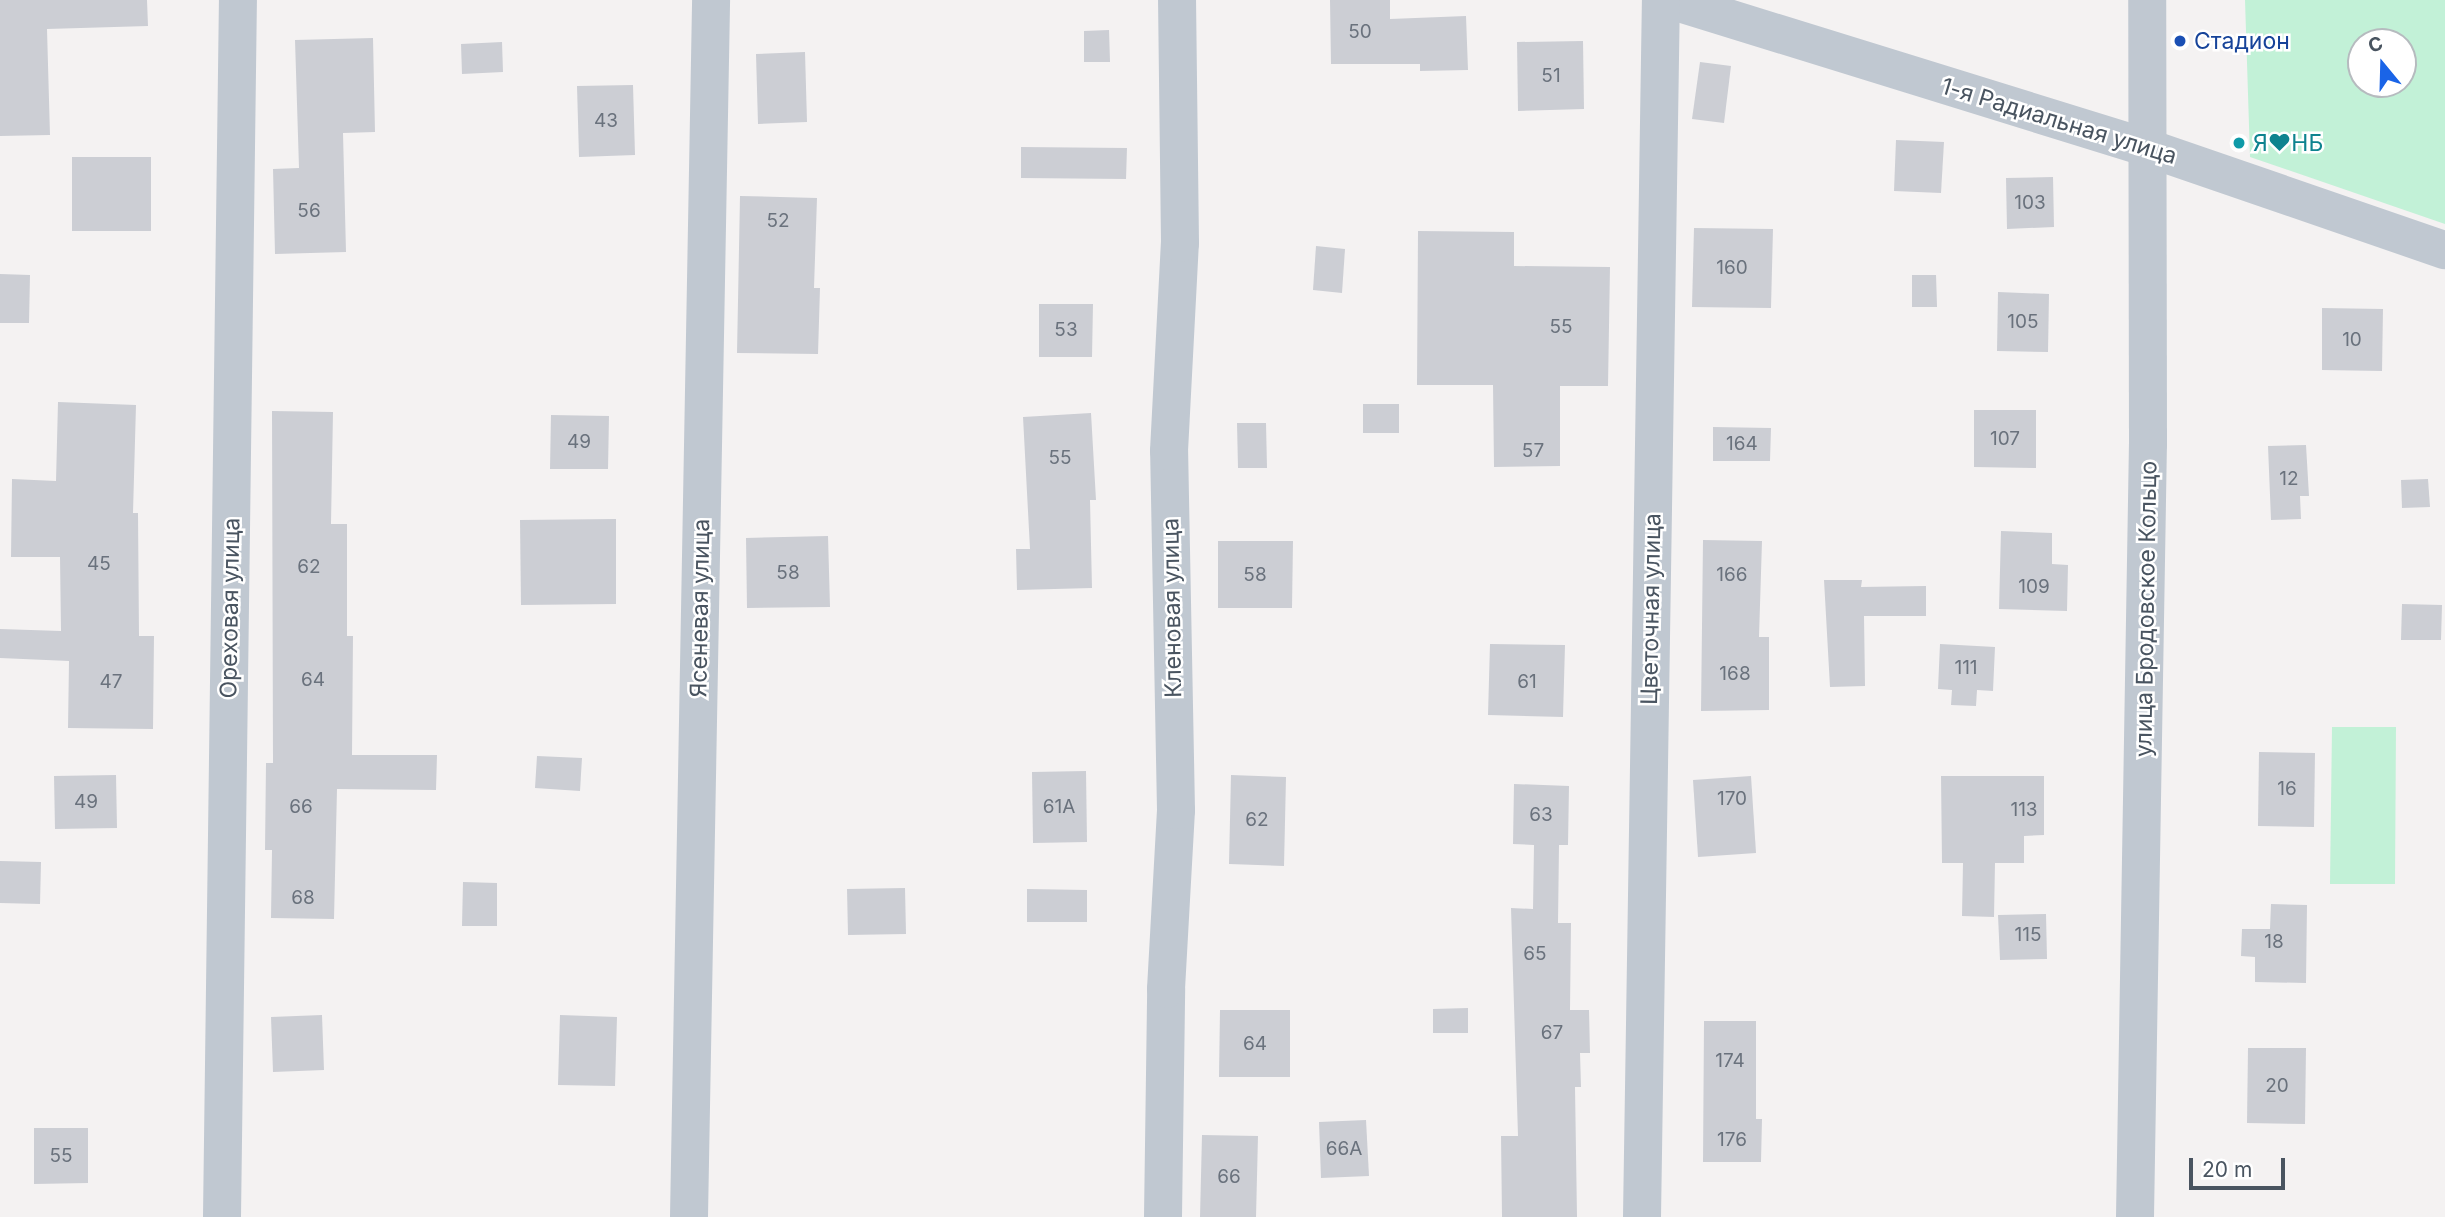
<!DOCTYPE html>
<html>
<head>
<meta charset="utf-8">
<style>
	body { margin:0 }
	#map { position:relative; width:2445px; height:1217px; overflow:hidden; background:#f4f2f2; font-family:Inter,sans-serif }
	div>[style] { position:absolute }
	.green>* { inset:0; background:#c2f1d7 }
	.building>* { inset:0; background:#ccced4 }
	.minor>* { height:38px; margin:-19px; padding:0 19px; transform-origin:19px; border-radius:19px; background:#c0c8d1 }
	.dots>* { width:19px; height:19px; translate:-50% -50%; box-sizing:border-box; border:4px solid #fff; border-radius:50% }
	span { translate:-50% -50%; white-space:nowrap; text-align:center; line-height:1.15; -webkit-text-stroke:5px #fff; paint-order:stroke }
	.number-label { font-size:19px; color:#6a727d }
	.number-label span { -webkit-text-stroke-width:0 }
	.transit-label { font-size:23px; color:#164399 }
	.left { translate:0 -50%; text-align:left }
	.street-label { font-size:23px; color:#495460 }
	.culture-label { font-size:23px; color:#0d838f }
	.north { position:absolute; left:2347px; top:28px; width:70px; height:70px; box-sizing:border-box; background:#fff; border:2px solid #b6bbbf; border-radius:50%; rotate:341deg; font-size:19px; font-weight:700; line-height:28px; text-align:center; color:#495460 }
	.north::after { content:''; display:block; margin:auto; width:24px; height:32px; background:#1a64e7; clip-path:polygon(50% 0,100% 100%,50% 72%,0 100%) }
	.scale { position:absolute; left:2189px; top:1158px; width:96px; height:32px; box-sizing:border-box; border:4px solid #495460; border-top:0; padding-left:9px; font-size:21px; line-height:24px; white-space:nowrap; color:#495460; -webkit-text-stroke:5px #fff; paint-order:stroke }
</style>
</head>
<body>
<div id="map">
	<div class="green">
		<i style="clip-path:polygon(evenodd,2245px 0,2445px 0,2445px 224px,2250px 157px,2245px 0,2403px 42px,2403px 84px,2361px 84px,2361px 42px,2403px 42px)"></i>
		<i style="clip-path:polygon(2332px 727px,2396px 727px,2395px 884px,2330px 884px)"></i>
	</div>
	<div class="building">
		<i style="clip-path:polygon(0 0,147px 0,148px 26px,47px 29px,50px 135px,0 136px)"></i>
		<i style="clip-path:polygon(1330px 0,1390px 0,1390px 19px,1466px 16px,1468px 70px,1420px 71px,1420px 64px,1331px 64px)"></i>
		<i style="clip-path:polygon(1109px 30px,1110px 62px,1084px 62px,1084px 31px)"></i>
		<i style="clip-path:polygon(373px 38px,375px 132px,343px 133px,346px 252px,275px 254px,273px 169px,299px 168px,295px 40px)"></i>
		<i style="clip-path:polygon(1583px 41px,1584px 109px,1518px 111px,1517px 42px)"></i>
		<i style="clip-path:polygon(502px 42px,503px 72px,462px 74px,461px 44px)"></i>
		<i style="clip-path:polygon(805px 52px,807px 122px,758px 124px,756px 54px)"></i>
		<i style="clip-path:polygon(1700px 62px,1731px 66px,1724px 123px,1692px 119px)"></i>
		<i style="clip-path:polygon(633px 85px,635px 155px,579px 157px,577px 86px)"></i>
		<i style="clip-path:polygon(1896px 140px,1944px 142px,1941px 193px,1894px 191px)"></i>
		<i style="clip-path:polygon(1021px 147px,1127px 148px,1126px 179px,1021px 178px)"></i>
		<i style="clip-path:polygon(72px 157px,151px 157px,151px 231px,72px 231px)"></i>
		<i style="clip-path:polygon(2053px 177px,2054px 227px,2007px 229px,2006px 178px)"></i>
		<i style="clip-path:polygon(740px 196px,817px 198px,814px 288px,820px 288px,818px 354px,737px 353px)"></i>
		<i style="clip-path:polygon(1694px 228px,1773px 229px,1771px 308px,1692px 307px)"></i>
		<i style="clip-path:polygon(1418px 231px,1514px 232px,1514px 266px,1610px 267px,1608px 386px,1560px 386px,1560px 466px,1494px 467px,1493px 385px,1417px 385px)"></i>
		<i style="clip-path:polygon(1316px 246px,1345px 249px,1342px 293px,1313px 290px)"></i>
		<i style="clip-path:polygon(0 274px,30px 275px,29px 323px,0 323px)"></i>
		<i style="clip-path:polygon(1912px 275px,1936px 275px,1937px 307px,1912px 307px)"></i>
		<i style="clip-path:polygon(1998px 292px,2049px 294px,2048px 352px,1997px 351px)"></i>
		<i style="clip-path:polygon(1039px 304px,1093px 304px,1092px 357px,1039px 357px)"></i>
		<i style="clip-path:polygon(2322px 308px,2383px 309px,2382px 371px,2322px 370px)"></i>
		<i style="clip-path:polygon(58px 402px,136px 405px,133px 513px,138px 513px,139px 636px,154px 636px,153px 729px,68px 728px,69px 661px,0 658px,0 629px,61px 631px,60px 557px,11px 557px,12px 479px,56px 481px)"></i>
		<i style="clip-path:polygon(1363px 404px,1399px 404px,1399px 433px,1363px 433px)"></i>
		<i style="clip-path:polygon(1974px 410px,2036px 410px,2036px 468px,1974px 467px)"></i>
		<i style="clip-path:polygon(272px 411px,333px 412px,331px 524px,347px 524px,347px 636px,353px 636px,352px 755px,437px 755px,436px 790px,337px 789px,334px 919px,271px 918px,272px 850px,265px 850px,266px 763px,273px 763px)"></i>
		<i style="clip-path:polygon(1091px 413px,1096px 500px,1090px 500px,1092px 588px,1017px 590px,1016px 549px,1030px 549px,1023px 417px)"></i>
		<i style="clip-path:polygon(551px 415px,609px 416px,608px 469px,550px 469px)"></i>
		<i style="clip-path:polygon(1237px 423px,1266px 423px,1267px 468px,1238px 468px)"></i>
		<i style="clip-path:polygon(1713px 427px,1771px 428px,1770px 461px,1713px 461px)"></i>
		<i style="clip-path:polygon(2306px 445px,2309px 496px,2300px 496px,2301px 519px,2271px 520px,2268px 446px)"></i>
		<i style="clip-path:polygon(2428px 479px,2430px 507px,2402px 508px,2401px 480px)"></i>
		<i style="clip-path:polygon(616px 519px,616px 604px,521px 605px,520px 520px)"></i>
		<i style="clip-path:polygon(2001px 531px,2052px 533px,2052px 564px,2068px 565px,2067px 611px,1999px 609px)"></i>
		<i style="clip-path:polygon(828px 536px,830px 607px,747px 608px,746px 538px)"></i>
		<i style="clip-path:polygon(1703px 540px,1762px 541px,1759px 637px,1769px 637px,1769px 710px,1701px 711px)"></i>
		<i style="clip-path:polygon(1218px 541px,1293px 541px,1292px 608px,1218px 608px)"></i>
		<i style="clip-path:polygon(1824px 580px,1862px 580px,1861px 587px,1926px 586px,1926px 616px,1864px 616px,1865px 686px,1830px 687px)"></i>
		<i style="clip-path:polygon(2402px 604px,2442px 605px,2441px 640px,2401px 640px)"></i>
		<i style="clip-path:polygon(1490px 644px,1565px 645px,1563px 717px,1488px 715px)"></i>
		<i style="clip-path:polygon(1940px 644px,1995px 647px,1993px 691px,1977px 690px,1976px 706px,1951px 705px,1952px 690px,1938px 689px)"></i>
		<i style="clip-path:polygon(2259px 752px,2315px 753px,2314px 827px,2258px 826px)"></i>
		<i style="clip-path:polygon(537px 756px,582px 758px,580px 791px,535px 788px)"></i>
		<i style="clip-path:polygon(1086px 771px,1087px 842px,1033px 843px,1032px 772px)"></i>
		<i style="clip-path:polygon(116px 775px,117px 828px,55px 829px,54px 776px)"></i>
		<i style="clip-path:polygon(1231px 775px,1286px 777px,1284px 866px,1229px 864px)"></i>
		<i style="clip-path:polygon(1751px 776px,1756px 853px,1698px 857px,1693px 780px)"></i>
		<i style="clip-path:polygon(1941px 776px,2044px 776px,2044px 835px,2024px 836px,2024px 863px,1995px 863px,1994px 917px,1962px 916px,1963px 863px,1942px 863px)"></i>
		<i style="clip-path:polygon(1514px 784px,1569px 786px,1568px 845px,1559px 845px,1558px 923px,1571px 923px,1570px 1010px,1589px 1010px,1590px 1053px,1580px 1053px,1581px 1087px,1575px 1087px,1577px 1217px,1502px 1217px,1501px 1136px,1518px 1136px,1511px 908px,1533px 909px,1534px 845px,1513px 844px)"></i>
		<i style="clip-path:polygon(0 861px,41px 862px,40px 904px,0 903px)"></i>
		<i style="clip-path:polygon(463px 882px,497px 883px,497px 926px,462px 926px)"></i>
		<i style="clip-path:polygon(905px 888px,906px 934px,848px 935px,847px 889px)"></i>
		<i style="clip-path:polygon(1027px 889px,1087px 890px,1087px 922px,1027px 922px)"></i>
		<i style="clip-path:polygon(2271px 904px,2307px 905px,2306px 983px,2255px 982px,2255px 957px,2241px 956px,2242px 929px,2270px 929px)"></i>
		<i style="clip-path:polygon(2046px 914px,2047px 959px,2000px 960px,1998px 915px)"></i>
		<i style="clip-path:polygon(1468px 1008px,1468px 1033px,1433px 1033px,1433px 1009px)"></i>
		<i style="clip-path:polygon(1220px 1010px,1290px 1010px,1290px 1077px,1219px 1077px)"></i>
		<i style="clip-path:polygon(322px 1015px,324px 1070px,273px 1072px,271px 1017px)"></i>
		<i style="clip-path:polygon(560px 1015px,617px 1017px,615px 1086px,558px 1085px)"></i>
		<i style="clip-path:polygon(1704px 1021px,1756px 1021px,1756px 1119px,1762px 1119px,1761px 1162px,1703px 1162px)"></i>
		<i style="clip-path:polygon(2248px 1048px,2306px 1048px,2305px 1124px,2247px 1123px)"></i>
		<i style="clip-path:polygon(1366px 1120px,1369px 1176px,1321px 1178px,1319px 1122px)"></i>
		<i style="clip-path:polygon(34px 1128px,88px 1128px,88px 1183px,34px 1184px)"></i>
		<i style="clip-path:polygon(1202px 1135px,1258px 1136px,1256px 1217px,1200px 1217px)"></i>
	</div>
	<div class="minor">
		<i style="left:1670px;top:0;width:500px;rotate:17.2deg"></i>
		<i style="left:2148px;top:148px;width:314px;rotate:19deg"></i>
		<i style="left:222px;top:1217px;width:1217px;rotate:-89.25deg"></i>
		<i style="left:689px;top:1217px;width:1217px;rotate:-88.96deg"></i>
		<i style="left:1163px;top:1217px;width:228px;rotate:-89.2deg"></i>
		<i style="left:1166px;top:989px;width:179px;rotate:-86.8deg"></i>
		<i style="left:1176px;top:810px;width:359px;rotate:-91.1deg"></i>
		<i style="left:1169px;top:451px;width:208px;rotate:-87deg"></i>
		<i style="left:1180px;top:243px;width:243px;rotate:-90.7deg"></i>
		<i style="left:1642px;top:1217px;width:1217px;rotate:-89.11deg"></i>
		<i style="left:2135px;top:1217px;width:773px;rotate:-89.04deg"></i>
		<i style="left:2148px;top:444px;width:444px;rotate:-90.1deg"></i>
	</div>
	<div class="dots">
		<i style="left:2180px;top:41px;background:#1a4fb4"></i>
		<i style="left:2239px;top:143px;background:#0f9aa8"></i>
	</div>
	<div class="number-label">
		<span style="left:1360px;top:32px">50</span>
		<span style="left:1551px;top:76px">51</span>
		<span style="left:606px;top:121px">43</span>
		<span style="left:2030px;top:203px">103</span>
		<span style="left:309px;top:211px">56</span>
		<span style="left:778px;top:221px">52</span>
		<span style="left:1732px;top:268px">160</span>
		<span style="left:2023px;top:322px">105</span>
		<span style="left:1561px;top:327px">55</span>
		<span style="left:1066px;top:330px">53</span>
		<span style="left:2352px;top:340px">10</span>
		<span style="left:2005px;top:439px">107</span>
		<span style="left:579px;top:442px">49</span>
		<span style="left:1742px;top:444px">164</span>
		<span style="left:1533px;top:451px">57</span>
		<span style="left:1060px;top:458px">55</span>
		<span style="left:2289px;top:479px">12</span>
		<span style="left:99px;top:564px">45</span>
		<span style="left:309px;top:567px">62</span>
		<span style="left:788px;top:573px">58</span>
		<span style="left:1255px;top:575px">58</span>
		<span style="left:1732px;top:575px">166</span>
		<span style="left:2034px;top:587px">109</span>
		<span style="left:1966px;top:668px">111</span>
		<span style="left:1735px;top:674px">168</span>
		<span style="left:313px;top:680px">64</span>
		<span style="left:111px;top:682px">47</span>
		<span style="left:1527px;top:682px">61</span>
		<span style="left:2287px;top:789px">16</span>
		<span style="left:1732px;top:799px">170</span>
		<span style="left:86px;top:802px">49</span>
		<span style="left:301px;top:807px">66</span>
		<span style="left:1059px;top:807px">61А</span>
		<span style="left:2024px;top:810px">113</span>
		<span style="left:1541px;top:815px">63</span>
		<span style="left:1257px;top:820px">62</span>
		<span style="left:303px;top:898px">68</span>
		<span style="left:2028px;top:935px">115</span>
		<span style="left:2274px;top:942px">18</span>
		<span style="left:1535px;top:954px">65</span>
		<span style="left:1552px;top:1033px">67</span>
		<span style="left:1255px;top:1044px">64</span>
		<span style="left:1730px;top:1061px">174</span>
		<span style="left:2277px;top:1086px">20</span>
		<span style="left:1732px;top:1140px">176</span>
		<span style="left:1344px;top:1149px">66А</span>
		<span style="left:61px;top:1156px">55</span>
		<span style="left:1229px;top:1177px">66</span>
	</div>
	<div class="transit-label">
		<span class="left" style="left:2194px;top:41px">Стадион</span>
	</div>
	<div class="street-label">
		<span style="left:2059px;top:121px;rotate:17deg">1-я Радиальная улица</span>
		<span style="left:230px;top:608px;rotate:-89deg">Ореховая улица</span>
		<span style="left:700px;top:608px;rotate:-89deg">Ясеневая улица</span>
		<span style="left:1172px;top:608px;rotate:-91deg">Кленовая улица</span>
		<span style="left:1651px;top:609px;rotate:-89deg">Цветочная улица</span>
		<span style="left:2146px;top:609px;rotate:-89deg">улица Бродовское Кольцо</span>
	</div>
	<div class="culture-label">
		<span class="left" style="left:2253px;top:143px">Я♥НБ</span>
	</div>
	<div class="north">С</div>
	<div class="scale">20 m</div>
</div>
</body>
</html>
